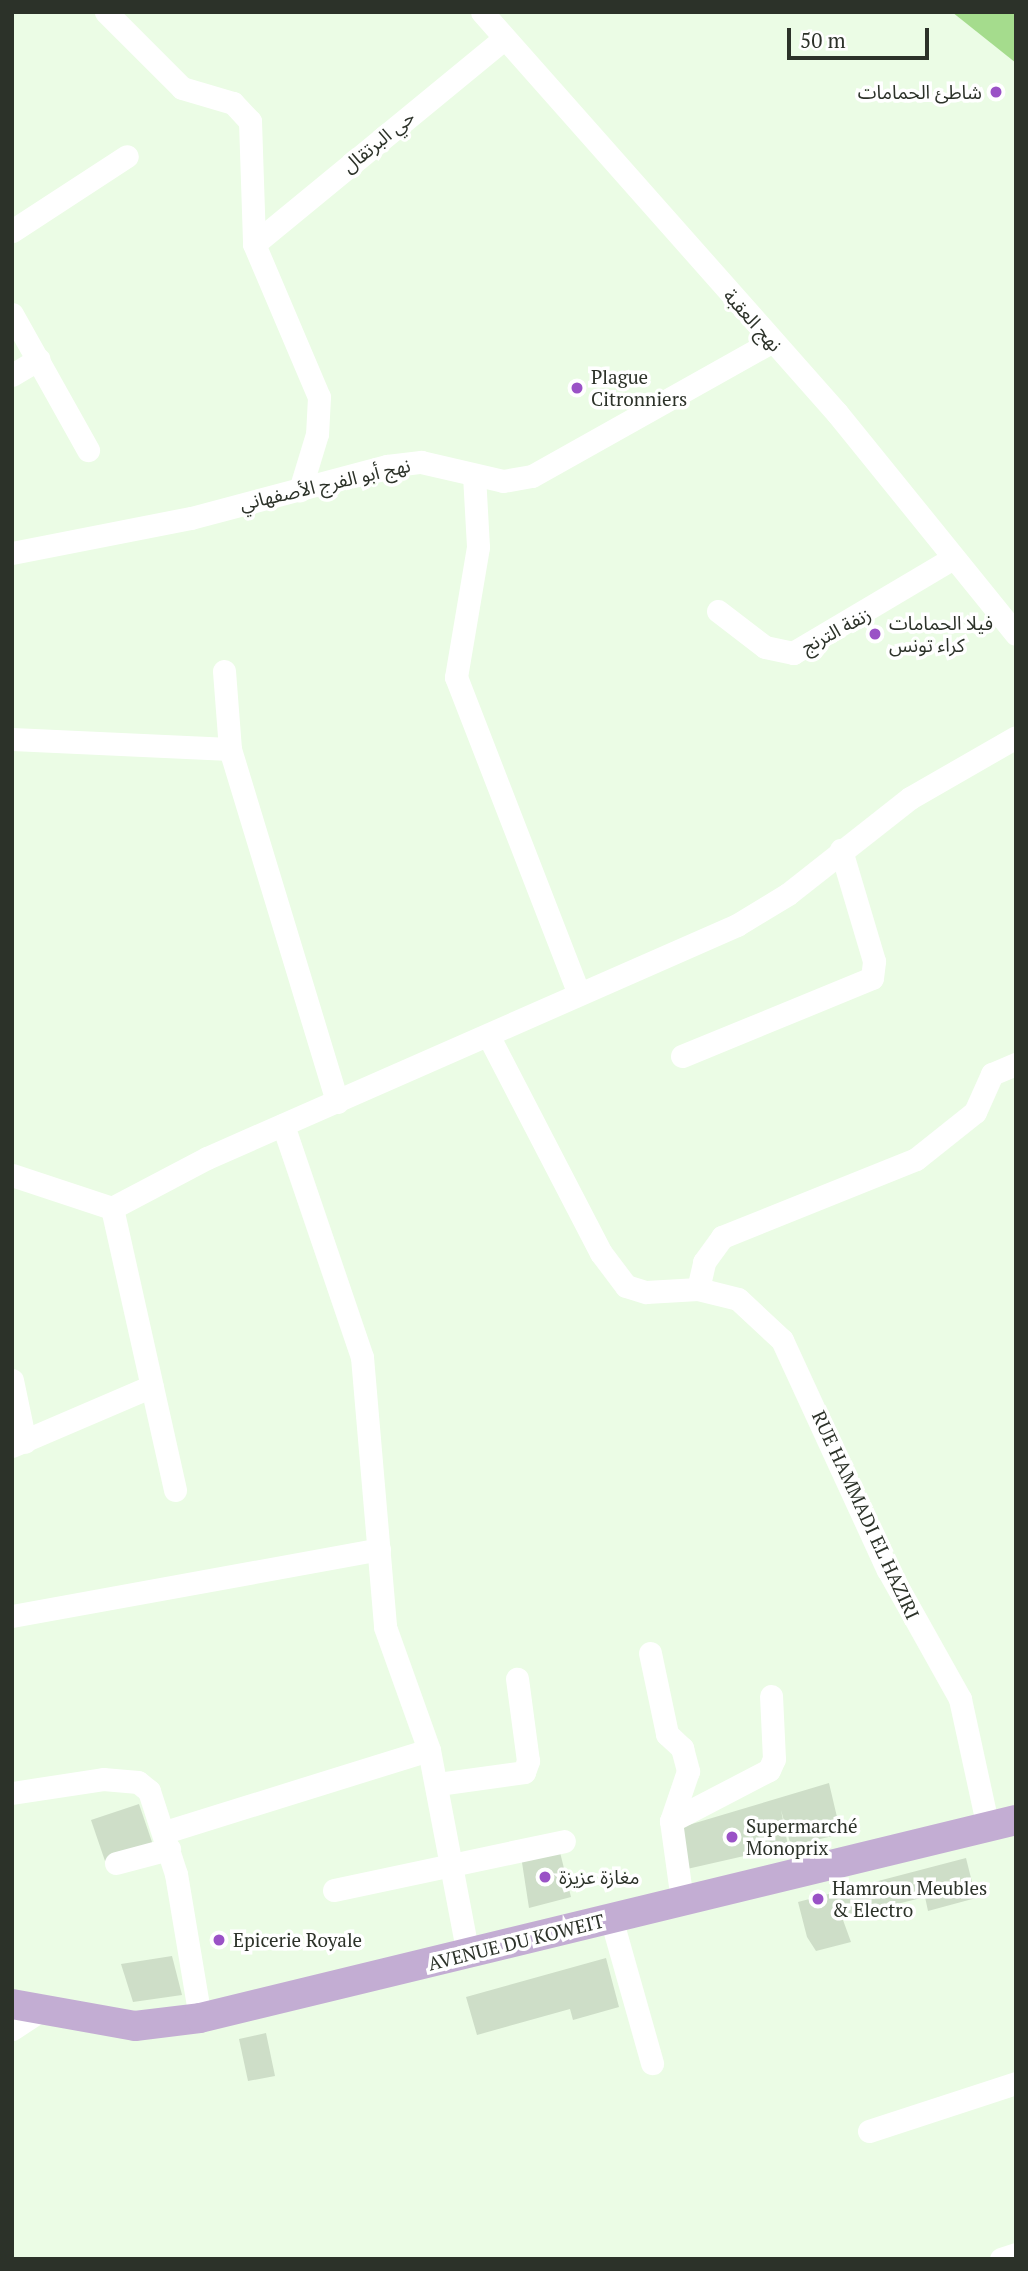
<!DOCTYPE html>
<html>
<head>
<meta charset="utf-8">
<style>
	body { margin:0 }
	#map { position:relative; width:1028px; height:2271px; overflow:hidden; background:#ebfce5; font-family:"PT Serif","Noto Sans Arabic",serif }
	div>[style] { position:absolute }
	.water>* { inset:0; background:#a5dc8d }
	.building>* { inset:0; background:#cedec8 }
	.minor>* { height:23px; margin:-11.5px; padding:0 11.5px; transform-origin:11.5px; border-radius:11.5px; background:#fff }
	.major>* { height:30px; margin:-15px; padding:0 15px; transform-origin:15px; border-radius:15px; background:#c3add3 }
	.dots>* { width:19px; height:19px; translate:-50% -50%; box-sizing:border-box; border:4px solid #fff; border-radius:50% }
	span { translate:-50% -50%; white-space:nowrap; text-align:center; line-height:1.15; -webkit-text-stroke:7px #fff; paint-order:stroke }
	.poi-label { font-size:19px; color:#2c3229 }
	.right { translate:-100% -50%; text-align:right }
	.left { translate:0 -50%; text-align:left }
	.street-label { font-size:19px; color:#2c3229 }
	.frame { position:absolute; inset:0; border:14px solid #2c3229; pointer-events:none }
	.scale { position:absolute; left:787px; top:28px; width:142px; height:32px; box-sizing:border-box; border:4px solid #2c3229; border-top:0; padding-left:9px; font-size:21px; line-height:24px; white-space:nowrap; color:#2c3229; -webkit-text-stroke:5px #fff; paint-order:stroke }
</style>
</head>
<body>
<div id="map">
	<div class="water">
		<i style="clip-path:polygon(952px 12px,1016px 12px,1016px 63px)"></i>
	</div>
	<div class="building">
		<i style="clip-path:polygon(829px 1783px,841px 1834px,791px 1846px,781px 1810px,788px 1846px,687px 1869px,675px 1829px)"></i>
		<i style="clip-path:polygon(139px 1804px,153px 1845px,105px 1861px,91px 1820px)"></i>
		<i style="clip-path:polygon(559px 1848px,571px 1897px,529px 1908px,521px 1856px)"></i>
		<i style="clip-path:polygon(966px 1858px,976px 1898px,928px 1911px,925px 1897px,885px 1907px,887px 1916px,843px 1920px,851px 1942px,816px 1951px,807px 1937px,798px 1902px)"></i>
		<i style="clip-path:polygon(172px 1956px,182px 1995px,133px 2002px,121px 1964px)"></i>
		<i style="clip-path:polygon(606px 1958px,619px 2007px,573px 2020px,570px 2009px,477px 2035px,466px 1997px)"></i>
		<i style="clip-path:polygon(266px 2033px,275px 2076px,248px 2081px,239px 2039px)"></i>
	</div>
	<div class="minor">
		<i style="left:106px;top:12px;width:107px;rotate:45deg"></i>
		<i style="left:182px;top:88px;width:53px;rotate:16.4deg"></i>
		<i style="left:233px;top:103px;width:25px;rotate:47deg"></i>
		<i style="left:250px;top:121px;width:123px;rotate:88.1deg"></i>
		<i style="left:254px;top:244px;width:166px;rotate:67deg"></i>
		<i style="left:319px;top:397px;width:37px;rotate:93deg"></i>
		<i style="left:317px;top:434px;width:59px;rotate:106.9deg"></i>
		<i style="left:482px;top:12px;width:536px;rotate:48.48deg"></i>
		<i style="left:837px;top:413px;width:284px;rotate:51deg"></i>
		<i style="left:12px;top:231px;width:137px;rotate:-33.1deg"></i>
		<i style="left:254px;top:244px;width:323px;rotate:-39.4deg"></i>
		<i style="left:12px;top:314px;width:156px;rotate:60.8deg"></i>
		<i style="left:12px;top:375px;width:31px;rotate:-31deg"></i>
		<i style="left:474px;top:475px;width:72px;rotate:86.8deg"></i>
		<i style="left:478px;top:547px;width:132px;rotate:99.6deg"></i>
		<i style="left:456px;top:677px;width:338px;rotate:68.8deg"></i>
		<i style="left:12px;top:553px;width:182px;rotate:-11.1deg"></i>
		<i style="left:191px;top:518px;width:203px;rotate:-14.9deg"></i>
		<i style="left:387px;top:466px;width:34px;rotate:-7deg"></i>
		<i style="left:421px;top:462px;width:84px;rotate:13deg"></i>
		<i style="left:503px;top:481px;width:29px;rotate:-10deg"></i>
		<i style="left:532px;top:476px;width:276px;rotate:-29.3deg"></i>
		<i style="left:718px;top:611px;width:59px;rotate:37.5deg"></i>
		<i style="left:765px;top:647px;width:29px;rotate:12deg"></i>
		<i style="left:793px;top:653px;width:186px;rotate:-30.7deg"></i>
		<i style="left:224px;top:671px;width:78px;rotate:85.6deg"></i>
		<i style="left:230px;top:749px;width:369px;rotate:73.1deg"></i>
		<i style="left:12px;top:739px;width:218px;rotate:2.6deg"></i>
		<i style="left:489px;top:1037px;width:243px;rotate:62.6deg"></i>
		<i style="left:601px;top:1253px;width:41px;rotate:52.9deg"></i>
		<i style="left:626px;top:1286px;width:21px;rotate:17deg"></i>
		<i style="left:646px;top:1292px;width:52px;rotate:-3.3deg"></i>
		<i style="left:698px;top:1289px;width:41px;rotate:14deg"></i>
		<i style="left:738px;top:1299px;width:60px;rotate:43deg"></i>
		<i style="left:782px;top:1340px;width:253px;rotate:65.3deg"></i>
		<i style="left:888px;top:1570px;width:148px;rotate:60.8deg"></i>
		<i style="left:960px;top:1699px;width:131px;rotate:77.7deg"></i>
		<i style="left:682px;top:1056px;width:205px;rotate:-22.3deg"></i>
		<i style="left:872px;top:978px;width:17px;rotate:-83deg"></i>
		<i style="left:874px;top:961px;width:116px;rotate:-106.6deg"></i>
		<i style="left:283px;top:1125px;width:245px;rotate:71.2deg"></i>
		<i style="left:362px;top:1357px;width:271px;rotate:85.1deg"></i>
		<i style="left:385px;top:1627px;width:131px;rotate:70.3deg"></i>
		<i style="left:429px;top:1750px;width:208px;rotate:79.2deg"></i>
		<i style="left:12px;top:1175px;width:105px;rotate:18.3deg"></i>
		<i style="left:112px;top:1208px;width:107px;rotate:-27.8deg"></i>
		<i style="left:207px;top:1158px;width:579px;rotate:-23.73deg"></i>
		<i style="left:737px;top:925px;width:60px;rotate:-31.3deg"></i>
		<i style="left:788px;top:894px;width:155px;rotate:-38.2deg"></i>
		<i style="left:910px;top:798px;width:122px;rotate:-29.9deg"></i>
		<i style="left:112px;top:1208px;width:289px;rotate:77.4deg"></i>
		<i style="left:698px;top:1289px;width:28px;rotate:-77deg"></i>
		<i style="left:704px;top:1262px;width:31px;rotate:-54deg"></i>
		<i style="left:722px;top:1237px;width:209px;rotate:-21.9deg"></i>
		<i style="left:916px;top:1159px;width:75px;rotate:-38.5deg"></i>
		<i style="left:975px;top:1112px;width:42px;rotate:-65.9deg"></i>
		<i style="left:992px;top:1074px;width:26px;rotate:-23deg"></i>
		<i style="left:12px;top:1380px;width:63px;rotate:78.2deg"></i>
		<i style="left:12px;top:1446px;width:152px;rotate:-23.2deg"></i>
		<i style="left:12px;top:1616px;width:373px;rotate:-10.3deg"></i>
		<i style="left:650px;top:1653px;width:83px;rotate:78.1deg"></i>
		<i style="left:667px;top:1734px;width:21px;rotate:43deg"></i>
		<i style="left:682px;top:1748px;width:24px;rotate:75deg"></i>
		<i style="left:688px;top:1771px;width:53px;rotate:108.8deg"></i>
		<i style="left:671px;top:1821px;width:80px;rotate:82.1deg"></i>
		<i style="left:438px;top:1784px;width:87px;rotate:-7.9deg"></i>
		<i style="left:524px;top:1772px;width:12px;rotate:-70deg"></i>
		<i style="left:528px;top:1761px;width:83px;rotate:-97.6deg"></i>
		<i style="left:12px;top:1793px;width:92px;rotate:-8.7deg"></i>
		<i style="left:103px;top:1779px;width:35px;rotate:5deg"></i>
		<i style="left:138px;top:1782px;width:14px;rotate:39deg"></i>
		<i style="left:149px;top:1791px;width:87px;rotate:72deg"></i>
		<i style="left:176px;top:1874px;width:146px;rotate:80.5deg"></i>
		<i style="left:671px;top:1821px;width:110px;rotate:-27.5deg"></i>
		<i style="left:769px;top:1770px;width:12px;rotate:-66deg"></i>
		<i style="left:774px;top:1759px;width:63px;rotate:-92.7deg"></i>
		<i style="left:165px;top:1832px;width:276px;rotate:-17.3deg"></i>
		<i style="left:116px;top:1863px;width:55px;rotate:-14.8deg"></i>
		<i style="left:334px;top:1890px;width:235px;rotate:-12deg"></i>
		<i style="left:611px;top:1918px;width:151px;rotate:74.2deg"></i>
		<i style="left:12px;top:2029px;width:35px;rotate:-33deg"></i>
		<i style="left:869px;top:2131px;width:155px;rotate:-18.1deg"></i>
		<i style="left:1001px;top:2259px;width:16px;rotate:-18deg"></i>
	</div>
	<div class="major">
		<i style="left:12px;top:2004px;width:125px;rotate:10.1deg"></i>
		<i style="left:135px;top:2026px;width:65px;rotate:-7deg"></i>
		<i style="left:200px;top:2018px;width:840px;rotate:-13.64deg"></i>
	</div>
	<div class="dots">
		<i style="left:996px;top:92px;background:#9a52c6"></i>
		<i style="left:577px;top:388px;background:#9a52c6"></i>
		<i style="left:875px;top:634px;background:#9a52c6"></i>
		<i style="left:732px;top:1837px;background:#9a52c6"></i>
		<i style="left:545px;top:1877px;background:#9a52c6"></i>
		<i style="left:818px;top:1899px;background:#9a52c6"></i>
		<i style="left:219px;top:1940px;background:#9a52c6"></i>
	</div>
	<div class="poi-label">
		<span class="right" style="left:982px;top:92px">شاطئ الحمامات</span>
		<span class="left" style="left:591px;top:388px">Plague<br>Citronniers</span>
		<span class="left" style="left:889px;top:634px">فيلا الحمامات<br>كراء تونس</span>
		<span class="left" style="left:746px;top:1837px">Supermarché<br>Monoprix</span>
		<span class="left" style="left:559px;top:1877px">مغازة عزيزة</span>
		<span class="left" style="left:832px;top:1899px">Hamroun Meubles<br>&amp; Electro</span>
		<span class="left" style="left:233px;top:1940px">Epicerie Royale</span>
	</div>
	<div class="street-label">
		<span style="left:378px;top:141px;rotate:-39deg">حي البرتقال</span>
		<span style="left:753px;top:320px;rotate:48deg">نهج العقبة</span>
		<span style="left:325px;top:484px;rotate:-13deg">نهج أبو الفرج الأصفهاني</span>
		<span style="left:836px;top:630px;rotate:-28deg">زنفة الترنج</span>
		<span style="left:866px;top:1515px;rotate:65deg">RUE HAMMADI EL HAZIRI</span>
		<span style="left:516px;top:1942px;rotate:-14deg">AVENUE DU KOWEIT</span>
	</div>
	<div class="frame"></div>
	<div class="scale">50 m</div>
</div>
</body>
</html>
